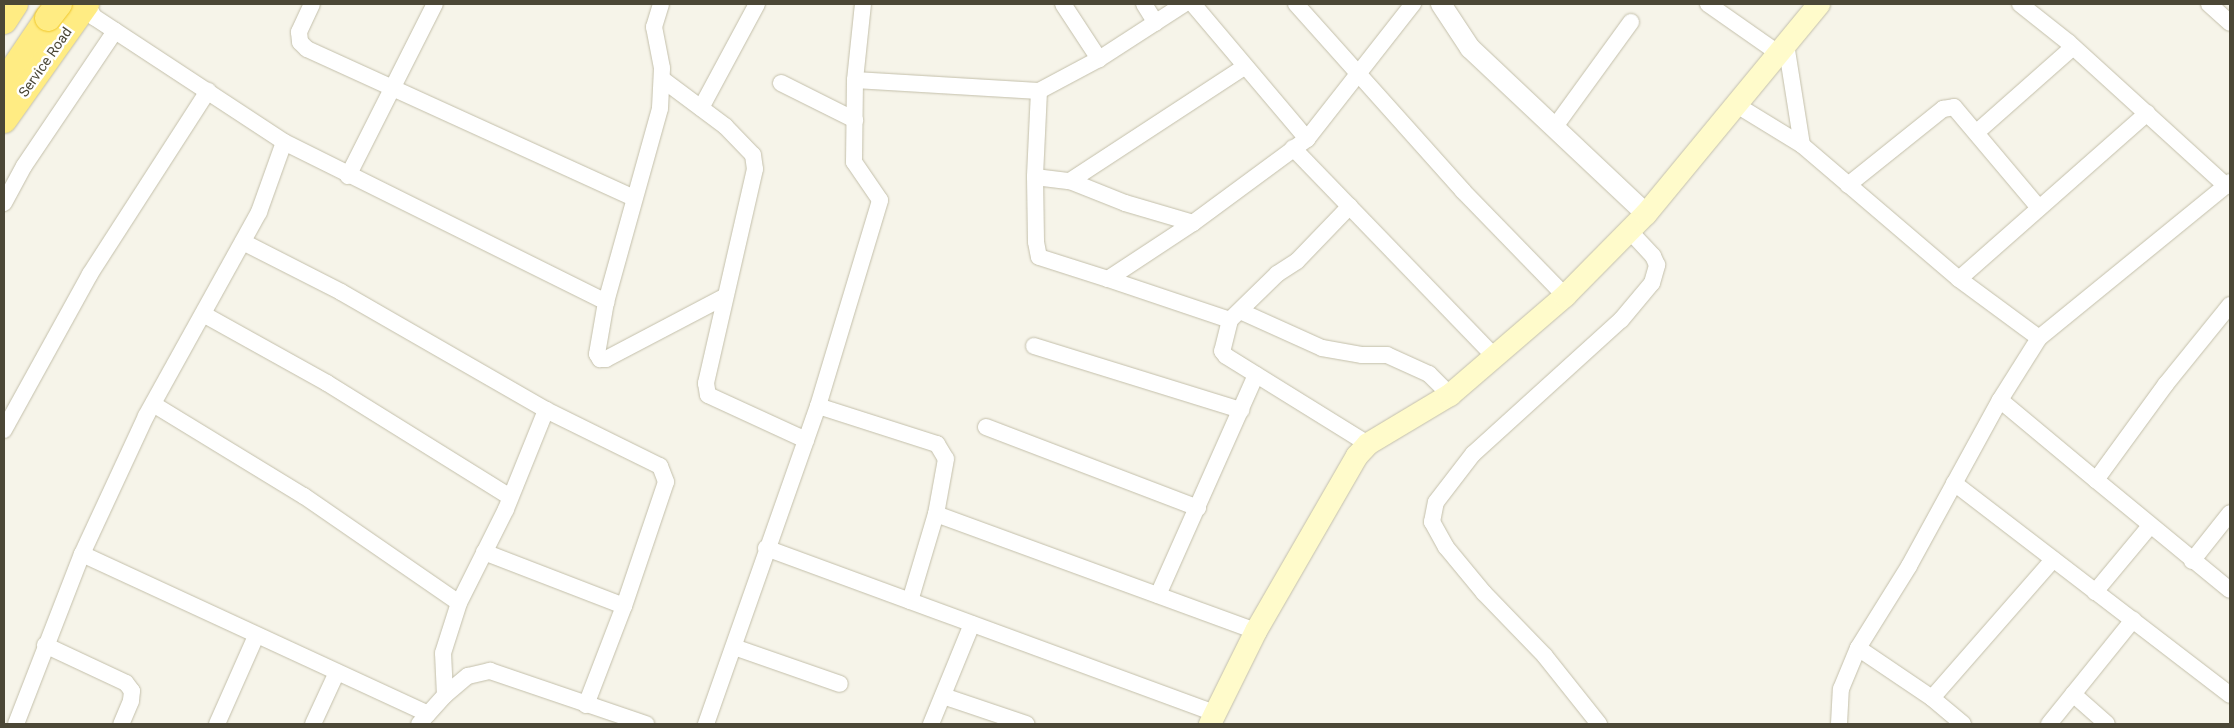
<!DOCTYPE html>
<html>
<head>
<meta charset="utf-8">
<style>
	body { margin:0 }
	#map { position:relative; width:2234px; height:728px; overflow:hidden; background:#f6f4e9; font-family:Roboto,sans-serif }
	div>[style] { position:absolute }
	.roads { filter:drop-shadow(0 0 1px #c3bfaa) drop-shadow(0 0 1px #c3bfaa) }
	.minor>* { height:16px; margin:-8px; padding:0 8px; transform-origin:8px; border-radius:8px; background:#fff }
	.tertiary>* { height:20px; margin:-10px; padding:0 10px; transform-origin:10px; border-radius:10px; background:#fff }
	.secondary>* { height:22px; margin:-11px; padding:0 11px; transform-origin:11px; border-radius:11px; background:#fffbcb }
	.trunk>* { height:26px; margin:-13px; padding:0 13px; transform-origin:13px; border-radius:13px; background:#ffec83 }
	.bridges { filter:drop-shadow(0 0 1px #f0c72a) drop-shadow(0 0 1px #f0c72a) }
	.trunk-bridge>* { height:26px; margin:-13px; padding:0 13px; transform-origin:13px; border-radius:13px; background:#ffec83 }
	span { translate:-50% -50%; white-space:nowrap; text-align:center; line-height:1.15; -webkit-text-stroke:5px #fff; paint-order:stroke }
	.street-label { font-size:14px; color:#4b4736 }
	.frame { position:absolute; inset:0; border:5px solid #4b4736; pointer-events:none }
</style>
</head>
<body>
<div id="map">
	<div class="roads">
		<div class="minor">
			<i style="left:87px;top:4px;width:15px;rotate:62deg"></i>
			<i style="left:94px;top:17px;width:227px;rotate:33.3deg"></i>
			<i style="left:284px;top:142px;width:360px;rotate:26.4deg"></i>
			<i style="left:606px;top:302px;width:53px;rotate:99.8deg"></i>
			<i style="left:597px;top:354px;width:6px;rotate:59deg"></i>
			<i style="left:600px;top:359px;width:6px"></i>
			<i style="left:606px;top:359px;width:133px;rotate:-27.7deg"></i>
			<i style="left:312px;top:4px;width:31px;rotate:115deg"></i>
			<i style="left:299px;top:32px;width:10px;rotate:84deg"></i>
			<i style="left:300px;top:42px;width:10px;rotate:45deg"></i>
			<i style="left:307px;top:49px;width:359px;rotate:24.5deg"></i>
			<i style="left:1063px;top:4px;width:66px;rotate:56.8deg"></i>
			<i style="left:1144px;top:4px;width:22px;rotate:58deg"></i>
			<i style="left:1193px;top:4px;width:177px;rotate:49.8deg"></i>
			<i style="left:1296px;top:4px;width:251px;rotate:48.2deg"></i>
			<i style="left:1463px;top:191px;width:146px;rotate:45.8deg"></i>
			<i style="left:1708px;top:4px;width:85px;rotate:35deg"></i>
			<i style="left:2020px;top:4px;width:61px;rotate:38.4deg"></i>
			<i style="left:2068px;top:42px;width:214px;rotate:42.3deg"></i>
			<i style="left:2209px;top:4px;width:28px;rotate:42deg"></i>
			<i style="left:1786px;top:44px;width:102px;rotate:81deg"></i>
			<i style="left:662px;top:79px;width:79px;rotate:36.7deg"></i>
			<i style="left:725px;top:126px;width:40px;rotate:46deg"></i>
			<i style="left:753px;top:155px;width:14px;rotate:82deg"></i>
			<i style="left:755px;top:169px;width:220px;rotate:102.9deg"></i>
			<i style="left:706px;top:383px;width:12px;rotate:81deg"></i>
			<i style="left:708px;top:395px;width:108px;rotate:24.7deg"></i>
			<i style="left:855px;top:80px;width:184px;rotate:3.4deg"></i>
			<i style="left:1039px;top:91px;width:68px;rotate:-28.1deg"></i>
			<i style="left:1099px;top:59px;width:101px;rotate:-32.9deg"></i>
			<i style="left:781px;top:83px;width:83px;rotate:26.6deg"></i>
			<i style="left:1039px;top:91px;width:86px;rotate:92.7deg"></i>
			<i style="left:1035px;top:177px;width:65px;rotate:89.1deg"></i>
			<i style="left:1036px;top:242px;width:15px;rotate:79deg"></i>
			<i style="left:1039px;top:257px;width:72px;rotate:17.7deg"></i>
			<i style="left:1108px;top:279px;width:102px;rotate:-33.4deg"></i>
			<i style="left:1193px;top:223px;width:142px;rotate:-36.4deg"></i>
			<i style="left:1307px;top:139px;width:172px;rotate:-51.9deg"></i>
			<i style="left:1735px;top:104px;width:79px;rotate:31.5deg"></i>
			<i style="left:1802px;top:145px;width:206px;rotate:40.5deg"></i>
			<i style="left:1959px;top:279px;width:99px;rotate:36.4deg"></i>
			<i style="left:701px;top:108px;width:118px;rotate:-61.7deg"></i>
			<i style="left:1554px;top:128px;width:131px;rotate:-54deg"></i>
			<i style="left:1977px;top:132px;width:128px;rotate:-41.5deg"></i>
			<i style="left:1293px;top:148px;width:292px;rotate:46deg"></i>
			<i style="left:348px;top:176px;width:193px;rotate:-63.2deg"></i>
			<i style="left:1035px;top:177px;width:35px;rotate:7deg"></i>
			<i style="left:1070px;top:181px;width:208px;rotate:-33.2deg"></i>
			<i style="left:1070px;top:181px;width:59px;rotate:21.8deg"></i>
			<i style="left:1125px;top:203px;width:71px;rotate:16.4deg"></i>
			<i style="left:1848px;top:185px;width:122px;rotate:-38.7deg"></i>
			<i style="left:1943px;top:109px;width:11px;rotate:-10deg"></i>
			<i style="left:1954px;top:107px;width:132px;rotate:49.9deg"></i>
			<i style="left:4px;top:203px;width:42px;rotate:-61.6deg"></i>
			<i style="left:24px;top:166px;width:163px;rotate:-56deg"></i>
			<i style="left:243px;top:242px;width:110px;rotate:27deg"></i>
			<i style="left:341px;top:292px;width:237px;rotate:29.9deg"></i>
			<i style="left:546px;top:410px;width:127px;rotate:26.2deg"></i>
			<i style="left:660px;top:466px;width:17px;rotate:69deg"></i>
			<i style="left:666px;top:482px;width:131px;rotate:108.7deg"></i>
			<i style="left:624px;top:606px;width:106px;rotate:111deg"></i>
			<i style="left:1108px;top:279px;width:129px;rotate:18.6deg"></i>
			<i style="left:1230px;top:320px;width:32px;rotate:104deg"></i>
			<i style="left:1222px;top:351px;width:6px;rotate:51deg"></i>
			<i style="left:1226px;top:356px;width:167px;rotate:31.8deg"></i>
			<i style="left:1959px;top:279px;width:251px;rotate:-41.4deg"></i>
			<i style="left:606px;top:302px;width:201px;rotate:-74.4deg"></i>
			<i style="left:660px;top:108px;width:40px;rotate:-87.1deg"></i>
			<i style="left:662px;top:68px;width:42px;rotate:-101deg"></i>
			<i style="left:654px;top:27px;width:24px;rotate:-73deg"></i>
			<i style="left:2230px;top:305px;width:102px;rotate:129deg"></i>
			<i style="left:2166px;top:384px;width:119px;rotate:126.1deg"></i>
			<i style="left:2096px;top:480px;width:173px;rotate:39.4deg"></i>
			<i style="left:1240px;top:311px;width:90px;rotate:24.3deg"></i>
			<i style="left:1322px;top:348px;width:41px;rotate:9.9deg"></i>
			<i style="left:1362px;top:355px;width:25px"></i>
			<i style="left:1387px;top:355px;width:46px;rotate:24.3deg"></i>
			<i style="left:1429px;top:374px;width:30px;rotate:45deg"></i>
			<i style="left:203px;top:314px;width:142px;rotate:29.1deg"></i>
			<i style="left:327px;top:383px;width:216px;rotate:31.9deg"></i>
			<i style="left:1233px;top:317px;width:62px;rotate:-44.3deg"></i>
			<i style="left:1277px;top:274px;width:24px;rotate:-33deg"></i>
			<i style="left:1297px;top:261px;width:76px;rotate:-46.1deg"></i>
			<i style="left:1034px;top:346px;width:217px;rotate:17.2deg"></i>
			<i style="left:2000px;top:400px;width:125px;rotate:39.8deg"></i>
			<i style="left:153px;top:404px;width:177px;rotate:31.4deg"></i>
			<i style="left:304px;top:496px;width:188px;rotate:34.6deg"></i>
			<i style="left:818px;top:406px;width:125px;rotate:17.7deg"></i>
			<i style="left:937px;top:444px;width:17px;rotate:59deg"></i>
			<i style="left:946px;top:459px;width:56px;rotate:100.3deg"></i>
			<i style="left:936px;top:514px;width:341px;rotate:20.1deg"></i>
			<i style="left:986px;top:427px;width:227px;rotate:20.9deg"></i>
			<i style="left:4px;top:430px;width:178px;rotate:-61.1deg"></i>
			<i style="left:90px;top:274px;width:218px;rotate:-57.2deg"></i>
			<i style="left:1954px;top:483px;width:348px;rotate:37.5deg"></i>
			<i style="left:766px;top:548px;width:478px;rotate:20.2deg"></i>
			<i style="left:484px;top:552px;width:150px;rotate:21.1deg"></i>
			<i style="left:82px;top:554px;width:381px;rotate:24.8deg"></i>
			<i style="left:2192px;top:561px;width:61px;rotate:-51.6deg"></i>
			<i style="left:2095px;top:592px;width:86px;rotate:-50.2deg"></i>
			<i style="left:1158px;top:595px;width:241px;rotate:-66deg"></i>
			<i style="left:910px;top:601px;width:91px;rotate:-73.4deg"></i>
			<i style="left:45px;top:645px;width:89px;rotate:25.1deg"></i>
			<i style="left:126px;top:683px;width:10px;rotate:53deg"></i>
			<i style="left:132px;top:691px;width:10px;rotate:96deg"></i>
			<i style="left:131px;top:701px;width:25px;rotate:113deg"></i>
			<i style="left:734px;top:647px;width:112px;rotate:19.2deg"></i>
			<i style="left:1858px;top:648px;width:89px;rotate:34deg"></i>
			<i style="left:2073px;top:694px;width:45px;rotate:41.4deg"></i>
			<i style="left:445px;top:695px;width:42px;rotate:-92.7deg"></i>
			<i style="left:443px;top:653px;width:52px;rotate:-72.3deg"></i>
			<i style="left:459px;top:603px;width:105px;rotate:-63.4deg"></i>
			<i style="left:506px;top:509px;width:107px;rotate:-68deg"></i>
			<i style="left:943px;top:696px;width:88px;rotate:18.6deg"></i>
			<i style="left:16px;top:724px;width:182px;rotate:-68.8deg"></i>
			<i style="left:82px;top:554px;width:152px;rotate:-65.1deg"></i>
			<i style="left:146px;top:416px;width:233px;rotate:-61deg"></i>
			<i style="left:259px;top:212px;width:74px;rotate:-70.3deg"></i>
			<i style="left:217px;top:724px;width:96px;rotate:-66.1deg"></i>
			<i style="left:313px;top:724px;width:57px;rotate:-65.2deg"></i>
			<i style="left:419px;top:724px;width:39px;rotate:-48deg"></i>
			<i style="left:445px;top:695px;width:30px;rotate:-40deg"></i>
			<i style="left:468px;top:676px;width:23px;rotate:-13deg"></i>
			<i style="left:490px;top:671px;width:165px;rotate:18.8deg"></i>
			<i style="left:706px;top:724px;width:337px;rotate:-70.6deg"></i>
			<i style="left:818px;top:406px;width:215px;rotate:-73.2deg"></i>
			<i style="left:880px;top:200px;width:46px;rotate:-124.4deg"></i>
			<i style="left:854px;top:162px;width:82px;rotate:-89.3deg"></i>
			<i style="left:855px;top:80px;width:76px;rotate:-84deg"></i>
			<i style="left:931px;top:724px;width:108px;rotate:-67.7deg"></i>
			<i style="left:1599px;top:724px;width:87px;rotate:-128.5deg"></i>
			<i style="left:1545px;top:656px;width:88px;rotate:-134.1deg"></i>
			<i style="left:1484px;top:593px;width:60px;rotate:-129.6deg"></i>
			<i style="left:1446px;top:547px;width:29px;rotate:-119deg"></i>
			<i style="left:1432px;top:522px;width:20px;rotate:-79deg"></i>
			<i style="left:1436px;top:502px;width:61px;rotate:-52.4deg"></i>
			<i style="left:1473px;top:454px;width:200px;rotate:-42.2deg"></i>
			<i style="left:1621px;top:320px;width:48px;rotate:-50deg"></i>
			<i style="left:1652px;top:283px;width:19px;rotate:-74deg"></i>
			<i style="left:1657px;top:265px;width:10px;rotate:-114deg"></i>
			<i style="left:1653px;top:256px;width:33px;rotate:-133deg"></i>
			<i style="left:1839px;top:724px;width:35px;rotate:-87deg"></i>
			<i style="left:1841px;top:689px;width:44px;rotate:-67.5deg"></i>
			<i style="left:1858px;top:648px;width:97px;rotate:-58.1deg"></i>
			<i style="left:1909px;top:566px;width:189px;rotate:-61.3deg"></i>
			<i style="left:2000px;top:400px;width:73px;rotate:-57.8deg"></i>
			<i style="left:2039px;top:338px;width:247px;rotate:-39.2deg"></i>
			<i style="left:1963px;top:724px;width:40px;rotate:-140deg"></i>
			<i style="left:1932px;top:698px;width:184px;rotate:-48.8deg"></i>
			<i style="left:2049px;top:724px;width:134px;rotate:-51.1deg"></i>
		</div>
		<div class="tertiary">
			<i style="left:1441px;top:4px;width:53px;rotate:56.6deg"></i>
			<i style="left:1470px;top:48px;width:242px;rotate:43.3deg"></i>
		</div>
		<div class="secondary">
			<i style="left:1210px;top:724px;width:104px;rotate:-63.7deg"></i>
			<i style="left:1256px;top:631px;width:202px;rotate:-60deg"></i>
			<i style="left:1357px;top:456px;width:16px;rotate:-47deg"></i>
			<i style="left:1368px;top:444px;width:96px;rotate:-30.9deg"></i>
			<i style="left:1450px;top:395px;width:152px;rotate:-40.7deg"></i>
			<i style="left:1565px;top:296px;width:115px;rotate:-45.4deg"></i>
			<i style="left:1646px;top:214px;width:272px;rotate:-50.5deg"></i>
		</div>
		<div class="trunk">
			<i style="left:4px;top:21px;width:20px;rotate:-57deg"></i>
			<i style="left:4px;top:83px;width:78px;rotate:-55.9deg"></i>
			<i style="left:4px;top:120px;width:142px;rotate:-54.7deg"></i>
		</div>
	</div>
	<div class="bridges">
		<div class="trunk-bridge">
			<i style="left:48px;top:18px;width:18px;rotate:-52deg"></i>
		</div>
	</div>
	<div class="street-label">
		<span style="left:45px;top:62px;rotate:-55deg">Service Road</span>
	</div>
	<div class="frame"></div>
</div>
</body>
</html>
